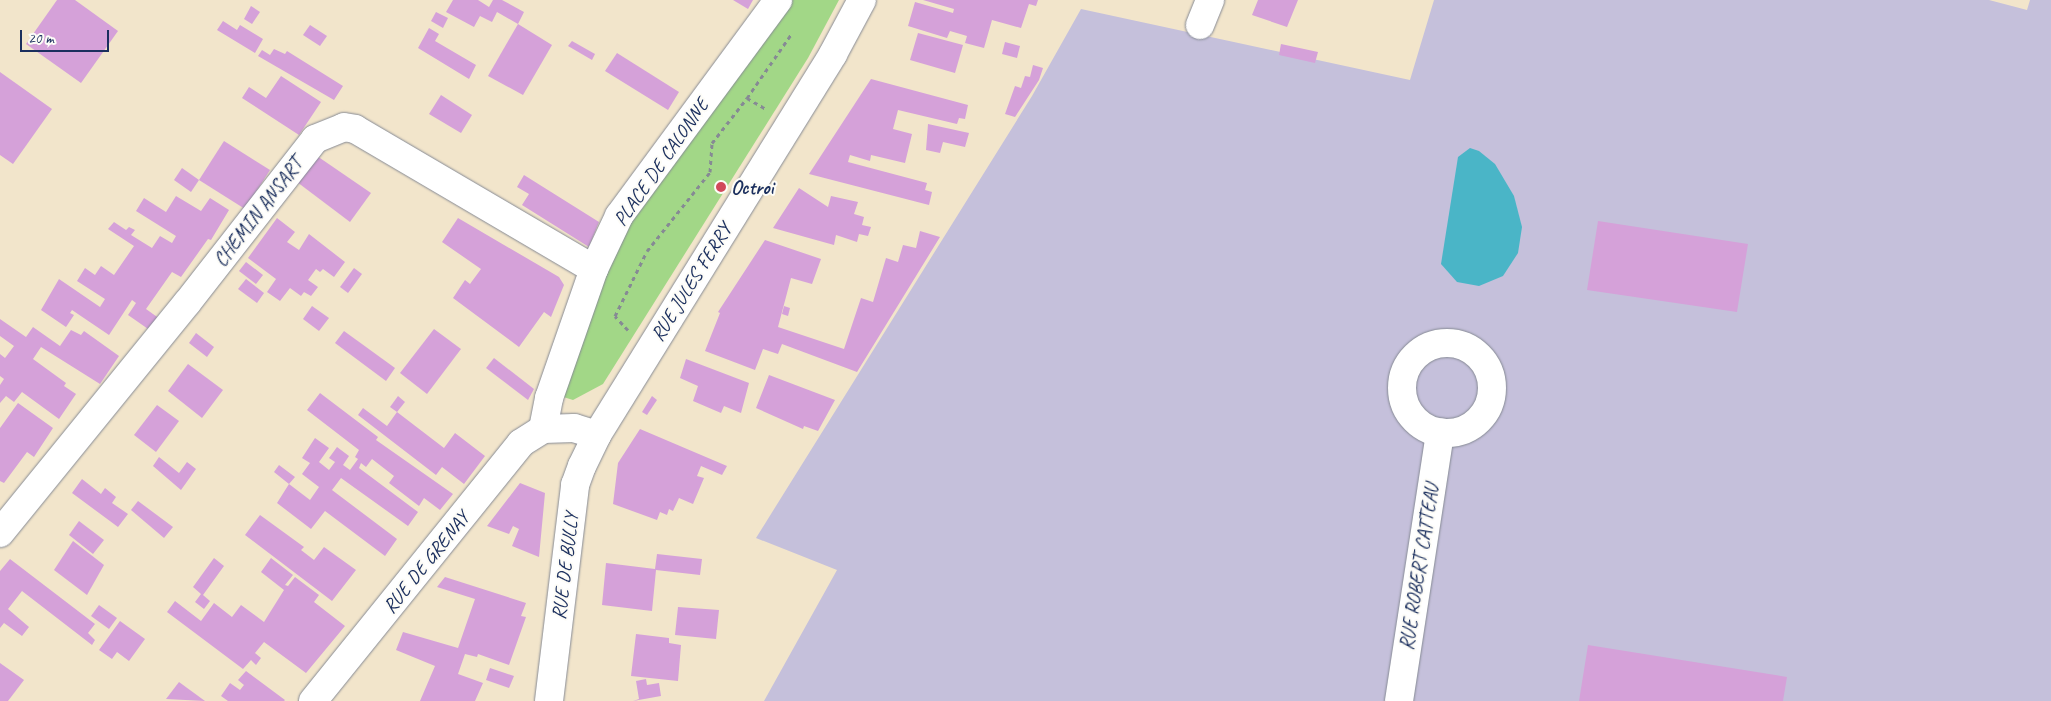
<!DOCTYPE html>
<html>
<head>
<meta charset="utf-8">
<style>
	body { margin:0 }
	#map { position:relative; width:2051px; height:701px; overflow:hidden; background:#f2e5cb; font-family:Caveat,sans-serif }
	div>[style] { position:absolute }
	.industrial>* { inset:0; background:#c5c0db }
	.green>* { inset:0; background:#a2d787 }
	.water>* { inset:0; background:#4ab5c7 }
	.building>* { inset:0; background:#d5a1d9 }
	.path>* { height:3px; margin-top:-1.5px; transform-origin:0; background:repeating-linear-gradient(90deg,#868a94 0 4px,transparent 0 8px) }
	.roads { filter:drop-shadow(0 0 1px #868a94) drop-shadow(0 0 1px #868a94) }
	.minor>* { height:28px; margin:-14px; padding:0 14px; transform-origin:14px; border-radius:14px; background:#fff }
	.minor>.ring { margin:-14px; padding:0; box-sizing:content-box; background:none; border:28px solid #fff; border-radius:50% }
	.dots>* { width:14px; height:14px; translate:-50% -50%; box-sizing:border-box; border:2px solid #fdfcf7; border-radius:50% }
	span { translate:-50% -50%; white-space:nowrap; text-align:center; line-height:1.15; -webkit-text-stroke:4px #fdfcf7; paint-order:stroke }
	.street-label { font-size:20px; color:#1b2f5e }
	.poi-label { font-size:20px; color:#1b2f5e; font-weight:700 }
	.left { translate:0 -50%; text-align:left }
	.scale { position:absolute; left:20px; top:30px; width:89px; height:22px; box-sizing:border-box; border:2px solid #1b2f5e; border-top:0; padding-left:6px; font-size:15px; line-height:18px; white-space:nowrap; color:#1b2f5e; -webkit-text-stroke:4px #fdfcf7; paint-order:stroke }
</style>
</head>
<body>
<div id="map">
	<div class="industrial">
		<i style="clip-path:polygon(1434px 0,1989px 0,2027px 10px,2030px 0,2051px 0,2051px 701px,764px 701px,837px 570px,756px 538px,1032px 96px,1081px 9px,1410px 80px)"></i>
	</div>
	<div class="green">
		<i style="clip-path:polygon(787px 0,839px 0,808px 58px,603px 384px,573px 400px,557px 395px,625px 221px)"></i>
	</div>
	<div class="water">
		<i style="clip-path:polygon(1470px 148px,1479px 151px,1495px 164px,1514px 196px,1522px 227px,1518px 253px,1503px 276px,1479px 286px,1457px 282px,1441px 264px,1458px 157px)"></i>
	</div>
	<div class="building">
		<i style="clip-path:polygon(57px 0,75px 0,118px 31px,81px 83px,26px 44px)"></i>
		<i style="clip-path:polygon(453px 0,478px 0,489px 7px,493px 0,502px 0,524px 12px,518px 24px,497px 12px,492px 22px,480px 16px,474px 27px,446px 12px)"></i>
		<i style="clip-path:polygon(733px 0,753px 0,748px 9px)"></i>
		<i style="clip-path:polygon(923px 0,1038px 0,1036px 6px,1029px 4px,1021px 28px,992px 20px,984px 48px,965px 43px,967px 36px,950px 31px,947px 38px,908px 26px,915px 2px,953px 13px,954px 9px)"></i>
		<i style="clip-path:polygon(1258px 0,1298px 0,1287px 27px,1252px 15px)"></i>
		<i style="clip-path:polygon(251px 6px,260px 12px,252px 24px,244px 19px)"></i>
		<i style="clip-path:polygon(436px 12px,448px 18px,443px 28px,431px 21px)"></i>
		<i style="clip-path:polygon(223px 21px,237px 30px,240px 25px,263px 39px,255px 53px,217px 30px)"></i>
		<i style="clip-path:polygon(518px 24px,552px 45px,523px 95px,488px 76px)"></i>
		<i style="clip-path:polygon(310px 25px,327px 36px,320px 46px,303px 35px)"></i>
		<i style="clip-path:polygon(429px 28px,439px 34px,435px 41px,476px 65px,469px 79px,418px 48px)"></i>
		<i style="clip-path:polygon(918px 33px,963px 45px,955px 73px,910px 60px)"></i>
		<i style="clip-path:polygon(572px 41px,595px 54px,592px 60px,568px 46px)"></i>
		<i style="clip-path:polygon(1005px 42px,1020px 46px,1017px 58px,1002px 54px)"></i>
		<i style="clip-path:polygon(1281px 44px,1318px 52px,1315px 63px,1279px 55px)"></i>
		<i style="clip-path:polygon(274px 49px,285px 54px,287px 51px,343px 86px,334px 100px,258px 56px,262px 50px,270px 55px)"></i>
		<i style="clip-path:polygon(617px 53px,679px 92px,668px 110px,605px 71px)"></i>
		<i style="clip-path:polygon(1033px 65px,1043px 68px,1039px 80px,1015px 117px,1005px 114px,1015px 86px,1021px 88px,1025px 76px,1030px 77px)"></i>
		<i style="clip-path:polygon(0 72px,52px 109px,13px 164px,0 155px)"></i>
		<i style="clip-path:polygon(281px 76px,321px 102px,299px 135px,242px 98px,249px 87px,266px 98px)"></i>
		<i style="clip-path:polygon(871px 79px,968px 105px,965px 119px,959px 118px,957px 124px,898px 110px,893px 129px,912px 134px,905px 163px,871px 155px,870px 161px,850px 155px,848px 162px,927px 183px,925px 190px,932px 192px,929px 205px,809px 174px)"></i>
		<i style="clip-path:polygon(441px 95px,472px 115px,461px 133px,429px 114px)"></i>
		<i style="clip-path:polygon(928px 124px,969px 133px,965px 147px,943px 142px,940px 153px,926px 150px)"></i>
		<i style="clip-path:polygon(224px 141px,270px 170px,245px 209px,199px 180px)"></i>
		<i style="clip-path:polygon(317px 156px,371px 193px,350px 222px,297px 182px)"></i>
		<i style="clip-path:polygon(182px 168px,199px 180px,191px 192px,174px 180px)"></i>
		<i style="clip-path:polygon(524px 175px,599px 222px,589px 247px,522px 205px,529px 194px,517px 187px)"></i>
		<i style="clip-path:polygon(799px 188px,828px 207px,831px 196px,858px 202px,854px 214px,864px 217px,862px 225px,871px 227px,868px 236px,859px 234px,857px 242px,836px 235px,834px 245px,773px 228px)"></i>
		<i style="clip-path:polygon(176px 196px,201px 211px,210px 198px,229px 210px,211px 240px,208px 239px,181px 277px,172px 272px,146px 309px,160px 319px,151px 331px,128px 315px,136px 303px,132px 300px,109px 335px,72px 310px,70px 313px,74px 315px,66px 327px,41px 310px,59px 279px,100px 307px,105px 299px,77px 281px,85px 268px,95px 275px,101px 266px,114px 275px,134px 246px,108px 229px,114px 222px,126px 230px,129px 227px,135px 230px,131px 235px,152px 248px,160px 236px,172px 243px,176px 236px,136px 211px,144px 198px,166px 212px)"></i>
		<i style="clip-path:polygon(277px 218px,295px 232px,287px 242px,299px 250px,309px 234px,345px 262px,334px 277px,323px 269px,320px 272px,316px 269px,308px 280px,318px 287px,311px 296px,304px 292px,301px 296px,290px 288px,280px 301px,267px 292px,276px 279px,248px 258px)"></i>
		<i style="clip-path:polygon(458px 218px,559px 277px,564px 285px,551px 317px,544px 312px,519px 347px,453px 298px,465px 280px,470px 284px,481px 269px,442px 242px)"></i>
		<i style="clip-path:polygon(1598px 221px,1748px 244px,1737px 312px,1587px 290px)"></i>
		<i style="clip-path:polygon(920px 231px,940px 237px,857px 372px,782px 344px,778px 354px,763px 349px,755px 370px,705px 351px,720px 313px,718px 312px,765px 240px,821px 259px,812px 284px,791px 278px,778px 327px,844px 349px,861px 298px,873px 302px,886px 258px,898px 262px,903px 245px,916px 248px)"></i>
		<i style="clip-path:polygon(246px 262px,263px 275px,256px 284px,239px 271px)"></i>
		<i style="clip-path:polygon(354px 268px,362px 274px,348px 293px,340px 287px)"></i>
		<i style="clip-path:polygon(246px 279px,264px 293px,257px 303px,238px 289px)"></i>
		<i style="clip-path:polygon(312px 306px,329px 318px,319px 331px,303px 319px)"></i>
		<i style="clip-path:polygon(784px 306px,790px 308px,788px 316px,782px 314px)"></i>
		<i style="clip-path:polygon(0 319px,26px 337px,33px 327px,60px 346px,71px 330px,81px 335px,84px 331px,119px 356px,100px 384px,41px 347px,33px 359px,66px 383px,64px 386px,76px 394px,59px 419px,22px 392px,14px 402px,6px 396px,0 403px,0 385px,4px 379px,0 376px,0 354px,5px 358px,14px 346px,0 336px)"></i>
		<i style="clip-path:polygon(434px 329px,461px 349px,427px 394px,400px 373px)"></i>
		<i style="clip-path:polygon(344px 331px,395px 368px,386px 381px,335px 343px)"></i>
		<i style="clip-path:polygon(196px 333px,214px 347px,207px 357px,189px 343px)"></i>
		<i style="clip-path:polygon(494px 358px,534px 389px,528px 400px,486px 368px)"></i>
		<i style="clip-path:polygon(686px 359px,749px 383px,741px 413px,724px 406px,721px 413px,693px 401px,698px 386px,680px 378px)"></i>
		<i style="clip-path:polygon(188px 364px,223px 390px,202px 418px,168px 391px)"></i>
		<i style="clip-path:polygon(769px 375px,835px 400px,818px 431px,804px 426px,803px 429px,756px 408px)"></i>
		<i style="clip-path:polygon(320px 393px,378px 437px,376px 440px,453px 494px,440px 510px,424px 498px,419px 506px,389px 483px,394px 476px,372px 459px,366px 467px,361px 463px,359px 468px,418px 512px,408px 526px,341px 478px,332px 490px,397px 539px,385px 556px,325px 511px,311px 529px,277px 503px,289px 484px,274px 472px,279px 465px,295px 477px,289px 484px,310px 500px,319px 487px,302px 474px,310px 463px,302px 458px,315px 438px,329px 448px,319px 462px,329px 470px,335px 462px,329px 458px,337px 447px,349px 456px,343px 465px,350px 470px,358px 459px,355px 457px,359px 450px,307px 410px)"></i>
		<i style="clip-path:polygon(398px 396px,405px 402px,397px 412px,390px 407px)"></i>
		<i style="clip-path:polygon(652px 396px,657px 400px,647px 415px,642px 412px)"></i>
		<i style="clip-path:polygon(18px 403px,53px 428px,34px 457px,27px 452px,4px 483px,0 481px,0 428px)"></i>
		<i style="clip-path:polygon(157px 405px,179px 421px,156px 452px,134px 435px)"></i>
		<i style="clip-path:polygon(363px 408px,387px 426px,397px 412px,444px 448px,455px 433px,485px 456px,464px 484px,442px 467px,436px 475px,358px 415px)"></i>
		<i style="clip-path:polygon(640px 429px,727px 466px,722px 475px,701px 466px,697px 476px,704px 478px,693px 504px,679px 498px,673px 511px,669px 509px,667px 515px,660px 512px,657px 520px,613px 504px,618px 463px)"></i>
		<i style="clip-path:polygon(159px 457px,179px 473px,187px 462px,196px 469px,181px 490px,153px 466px)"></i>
		<i style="clip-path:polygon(82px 479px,101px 494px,105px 488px,116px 497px,112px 503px,128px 514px,118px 527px,72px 493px)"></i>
		<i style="clip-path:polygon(520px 483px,545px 493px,539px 557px,512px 546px,519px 529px,513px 526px,509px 534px,487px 526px)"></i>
		<i style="clip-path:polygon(138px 501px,173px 527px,164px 538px,131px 510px)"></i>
		<i style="clip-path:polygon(260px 515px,304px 547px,301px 550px,314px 560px,324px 547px,356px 570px,332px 601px,245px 535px)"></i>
		<i style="clip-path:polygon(79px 521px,104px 540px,93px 554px,69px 535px)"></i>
		<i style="clip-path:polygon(73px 541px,104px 565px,87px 595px,54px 570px)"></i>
		<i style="clip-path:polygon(657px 554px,702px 559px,700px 575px,656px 570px,652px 611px,602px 605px,606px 563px,655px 569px)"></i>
		<i style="clip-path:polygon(214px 558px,224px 566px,203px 595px,210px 601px,204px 609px,195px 602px,201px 594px,193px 587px)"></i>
		<i style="clip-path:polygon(271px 558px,293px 575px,285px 585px,288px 586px,295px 577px,319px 595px,314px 602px,345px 626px,306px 673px,264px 642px,255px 653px,261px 658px,256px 665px,251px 660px,243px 669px,167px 612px,175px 601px,201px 621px,214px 603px,232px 617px,241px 605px,264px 622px,284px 590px,261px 572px)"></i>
		<i style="clip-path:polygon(10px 559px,95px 624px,88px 633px,95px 640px,92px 645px,22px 591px,8px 609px,29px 627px,22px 636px,4px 623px,0 628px,0 571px)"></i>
		<i style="clip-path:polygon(445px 577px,526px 603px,521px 616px,526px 617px,509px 665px,478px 654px,477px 657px,465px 654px,458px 674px,483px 683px,475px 701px,420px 701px,435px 666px,396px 650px,403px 632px,458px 648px,475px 599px,437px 587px)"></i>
		<i style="clip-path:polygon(99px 605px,117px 618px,109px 629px,91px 616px)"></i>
		<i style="clip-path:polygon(678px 607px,719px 610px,716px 639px,675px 635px)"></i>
		<i style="clip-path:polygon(120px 621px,145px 639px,129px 661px,117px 652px,112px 659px,99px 650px)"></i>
		<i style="clip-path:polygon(636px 634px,669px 638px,669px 643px,681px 645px,678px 681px,631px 676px)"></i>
		<i style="clip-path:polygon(1588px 645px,1787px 677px,1783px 701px,1579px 701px)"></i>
		<i style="clip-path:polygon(0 663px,24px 680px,8px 701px,0 701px)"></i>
		<i style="clip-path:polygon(490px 668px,514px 676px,509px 688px,486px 680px)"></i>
		<i style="clip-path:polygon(246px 671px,285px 700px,284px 701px,228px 701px,221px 696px,230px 683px,240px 690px,244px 685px,238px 680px)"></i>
		<i style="clip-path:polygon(646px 679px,647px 685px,659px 683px,661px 696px,633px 701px,639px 699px,636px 681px)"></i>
		<i style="clip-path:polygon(179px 682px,205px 701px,166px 699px)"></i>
	</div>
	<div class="path">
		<i style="left:747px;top:98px;width:79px;rotate:-55.3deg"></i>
		<i style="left:628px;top:330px;width:19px;rotate:-133deg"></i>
		<i style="left:615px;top:316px;width:72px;rotate:-63.8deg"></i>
		<i style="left:647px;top:251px;width:101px;rotate:-51.4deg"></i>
		<i style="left:710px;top:172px;width:29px;rotate:-86deg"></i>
		<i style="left:712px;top:143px;width:57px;rotate:-52.1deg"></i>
		<i style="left:747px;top:98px;width:22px;rotate:30deg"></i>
	</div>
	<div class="roads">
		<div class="minor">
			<i style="left:1200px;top:25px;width:27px;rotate:-68deg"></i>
			<i class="ring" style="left:1402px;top:343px;width:62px;height:62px"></i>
			<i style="left:543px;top:429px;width:32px;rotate:-79deg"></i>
			<i style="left:549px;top:398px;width:137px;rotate:-70.8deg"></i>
			<i style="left:594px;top:269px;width:59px;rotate:-64.7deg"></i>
			<i style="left:619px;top:216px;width:268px;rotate:-53.6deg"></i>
			<i style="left:543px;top:429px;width:31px;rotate:-2deg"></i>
			<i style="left:574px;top:428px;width:24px;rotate:17deg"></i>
			<i style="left:0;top:533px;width:296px;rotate:-50.9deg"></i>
			<i style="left:187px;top:303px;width:208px;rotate:-52deg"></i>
			<i style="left:315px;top:139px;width:31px;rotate:-22deg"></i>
			<i style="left:344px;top:127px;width:11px;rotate:10deg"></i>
			<i style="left:355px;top:129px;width:277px;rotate:30.4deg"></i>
			<i style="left:313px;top:701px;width:331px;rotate:-51.1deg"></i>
			<i style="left:521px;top:443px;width:26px;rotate:-32deg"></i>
			<i style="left:549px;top:701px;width:218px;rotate:-83.1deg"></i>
			<i style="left:575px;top:485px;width:20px;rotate:-70deg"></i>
			<i style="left:582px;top:466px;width:34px;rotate:-64deg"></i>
			<i style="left:597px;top:435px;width:448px;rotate:-58.2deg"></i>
			<i style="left:833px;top:54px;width:61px;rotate:-61.8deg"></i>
			<i style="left:1399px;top:701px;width:272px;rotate:-81.3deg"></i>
		</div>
	</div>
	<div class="dots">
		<i style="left:721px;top:187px;background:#d1495b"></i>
	</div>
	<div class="street-label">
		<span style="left:661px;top:162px;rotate:-55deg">PLACE DE CALONNE</span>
		<span style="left:258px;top:212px;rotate:-52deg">CHEMIN ANSART</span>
		<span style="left:691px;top:282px;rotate:-58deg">RUE JULES FERRY</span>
		<span style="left:426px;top:562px;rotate:-51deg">RUE DE GRENAY</span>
		<span style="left:565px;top:566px;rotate:-83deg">RUE DE BULLY</span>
		<span style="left:1419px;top:567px;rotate:-81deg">RUE ROBERT CATTEAU</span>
	</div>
	<div class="poi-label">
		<span class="left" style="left:731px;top:187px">Octroi</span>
	</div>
	<div class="scale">20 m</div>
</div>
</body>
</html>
